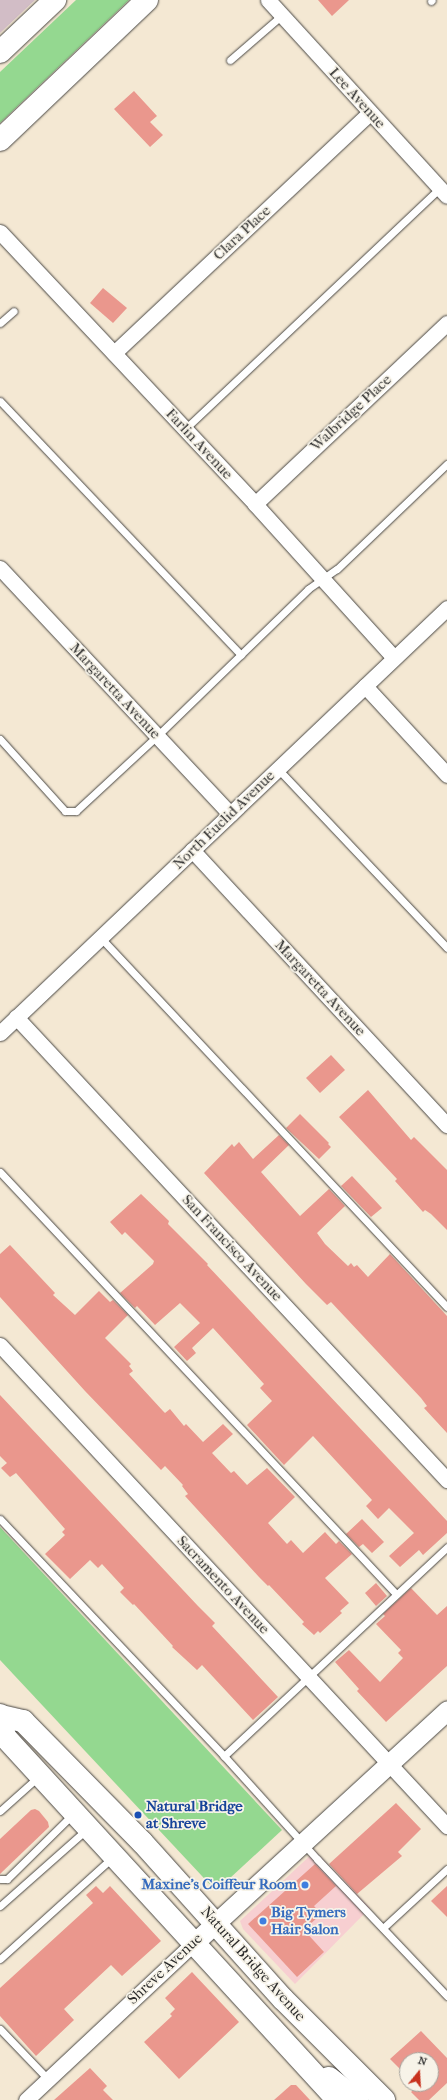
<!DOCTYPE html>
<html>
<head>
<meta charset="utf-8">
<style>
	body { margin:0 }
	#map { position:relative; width:447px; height:2100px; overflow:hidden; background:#f4e8d3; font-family:"IM FELL French Canon",serif }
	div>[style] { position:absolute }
	.built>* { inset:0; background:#f7cfd1 }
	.industrial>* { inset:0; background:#d2bdc6 }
	.green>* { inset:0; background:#94d890 }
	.building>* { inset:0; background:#ea978d }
	.roads { filter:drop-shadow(0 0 1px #494744) drop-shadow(0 0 1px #494744) }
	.service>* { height:7px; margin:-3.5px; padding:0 3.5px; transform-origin:3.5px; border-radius:3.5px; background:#fff }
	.minor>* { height:15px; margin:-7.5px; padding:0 7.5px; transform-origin:7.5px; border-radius:7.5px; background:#fff }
	.tertiary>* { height:19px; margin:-9.5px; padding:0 9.5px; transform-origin:9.5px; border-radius:9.5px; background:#fff }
	.primary>* { height:22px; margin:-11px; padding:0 11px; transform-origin:11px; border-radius:11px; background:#fff }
	.dots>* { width:11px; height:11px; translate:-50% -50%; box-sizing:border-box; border:2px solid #f7f3e8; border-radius:50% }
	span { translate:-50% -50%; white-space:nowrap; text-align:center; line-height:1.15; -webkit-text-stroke:3.5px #f7f3e8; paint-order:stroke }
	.street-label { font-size:15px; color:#2b2b2b }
	.transit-label { font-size:15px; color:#164399; font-weight:700 }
	.left { translate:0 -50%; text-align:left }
	.shop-label { font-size:15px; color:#366cbe; font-weight:700 }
	.right { translate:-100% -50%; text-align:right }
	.north { position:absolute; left:399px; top:2052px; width:40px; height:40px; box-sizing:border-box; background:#f7f3e8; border:1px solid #a5a39c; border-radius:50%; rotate:18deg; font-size:11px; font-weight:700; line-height:16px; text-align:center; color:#2b2b2b }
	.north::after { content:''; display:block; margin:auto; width:14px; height:18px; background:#c8321e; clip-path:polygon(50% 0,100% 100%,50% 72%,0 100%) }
</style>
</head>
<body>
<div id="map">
	<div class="built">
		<i style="clip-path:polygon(315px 1851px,370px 1908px,295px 1984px,243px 1929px,240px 1921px)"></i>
	</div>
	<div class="industrial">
		<i style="clip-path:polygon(0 0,35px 0,0 33px)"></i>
	</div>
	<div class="green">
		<i style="clip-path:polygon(76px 0,129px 0,0 123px,0 72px)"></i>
		<i style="clip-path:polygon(0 1527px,282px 1830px,216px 1891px,0 1660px)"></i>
	</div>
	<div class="building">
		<i style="clip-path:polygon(318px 0,349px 0,332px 16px)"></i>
		<i style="clip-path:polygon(134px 91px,157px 116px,150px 122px,163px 135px,150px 147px,114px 109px)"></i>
		<i style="clip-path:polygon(103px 288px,127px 308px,113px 323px,90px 303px)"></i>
		<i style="clip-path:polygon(331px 1055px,345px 1070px,320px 1093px,306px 1078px)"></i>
		<i style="clip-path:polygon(368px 1090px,411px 1140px,414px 1137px,447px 1170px,447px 1230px,431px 1214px,425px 1210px,423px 1212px,395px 1181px,397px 1179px,339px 1117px)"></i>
		<i style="clip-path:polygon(300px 1114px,329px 1143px,328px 1144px,331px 1147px,319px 1159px,286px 1128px)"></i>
		<i style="clip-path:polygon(279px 1135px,289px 1145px,261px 1172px,300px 1216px,329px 1189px,345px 1206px,317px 1233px,325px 1244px,348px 1266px,351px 1263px,354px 1267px,357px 1265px,368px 1277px,390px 1254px,447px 1316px,447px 1433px,424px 1408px,427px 1406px,421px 1398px,331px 1302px,327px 1305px,306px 1284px,204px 1173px,232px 1144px,234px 1147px,239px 1142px,253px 1159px)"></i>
		<i style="clip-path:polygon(352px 1176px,382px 1208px,371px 1217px,341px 1186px)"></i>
		<i style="clip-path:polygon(141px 1194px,169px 1221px,168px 1224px,208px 1264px,207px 1265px,447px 1521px,447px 1533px,423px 1555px,419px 1550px,400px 1567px,389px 1556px,414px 1533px,389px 1508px,378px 1519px,366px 1506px,372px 1500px,313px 1436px,284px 1465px,247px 1425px,272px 1401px,260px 1388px,264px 1384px,213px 1328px,192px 1348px,196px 1353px,187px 1361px,174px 1347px,200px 1323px,180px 1303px,155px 1325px,137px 1306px,135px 1308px,120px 1293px,153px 1264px,154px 1261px,125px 1232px,122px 1235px,110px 1222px)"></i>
		<i style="clip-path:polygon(10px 1245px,55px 1293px,53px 1295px,75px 1315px,99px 1291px,110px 1302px,113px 1300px,128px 1315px,105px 1338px,131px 1364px,129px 1366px,133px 1371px,129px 1374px,163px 1411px,165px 1413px,170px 1409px,184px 1426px,186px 1424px,203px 1442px,223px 1424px,233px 1434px,212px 1453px,231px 1473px,234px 1471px,247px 1485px,267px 1468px,295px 1497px,268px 1523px,287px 1544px,291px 1540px,303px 1553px,325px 1532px,336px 1544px,339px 1541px,352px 1554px,325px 1578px,349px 1603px,340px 1611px,342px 1613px,320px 1633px,318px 1631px,314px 1635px,302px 1624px,304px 1622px,269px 1585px,268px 1586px,259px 1577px,185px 1496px,188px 1494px,182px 1486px,183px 1485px,165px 1466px,161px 1470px,85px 1391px,0 1297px,0 1254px)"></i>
		<i style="clip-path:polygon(0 1395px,198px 1606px,215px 1623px,212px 1626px,278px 1697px,253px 1720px,202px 1665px,197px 1670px,172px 1647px,173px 1646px,134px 1604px,133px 1605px,120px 1592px,124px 1588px,102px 1564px,98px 1568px,90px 1560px,70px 1579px,45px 1554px,65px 1535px,62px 1532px,65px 1529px,16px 1473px,10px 1477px,1px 1468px,7px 1463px,0 1456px)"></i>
		<i style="clip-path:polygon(362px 1519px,384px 1542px,372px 1553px,363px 1544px,359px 1547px,346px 1534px)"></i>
		<i style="clip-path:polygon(376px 1583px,387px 1596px,376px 1606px,365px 1593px)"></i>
		<i style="clip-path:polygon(411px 1588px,437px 1615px,447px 1606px,447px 1666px,386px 1722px,357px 1691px,359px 1689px,335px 1662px,349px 1650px,380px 1682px,403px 1658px,398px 1653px,401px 1650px,376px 1624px,385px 1616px,383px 1614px)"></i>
		<i style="clip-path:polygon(396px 1803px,421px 1829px,398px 1852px,402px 1856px,357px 1894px,329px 1864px)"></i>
		<i style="clip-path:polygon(35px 1809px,39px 1811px,48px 1822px,49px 1827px,0 1874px,0 1839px,31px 1810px)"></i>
		<i style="clip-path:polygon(315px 1864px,336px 1886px,314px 1906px,321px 1914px,304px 1930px,324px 1952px,297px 1977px,248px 1924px)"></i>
		<i style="clip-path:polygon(96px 1886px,103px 1893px,110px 1886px,161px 1941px,122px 1976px,111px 1965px,64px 2009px,74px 2020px,36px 2056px,0 2016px,0 1988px,93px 1903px,86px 1895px)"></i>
		<i style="clip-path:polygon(447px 1886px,447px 1917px,431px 1901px)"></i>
		<i style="clip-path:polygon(192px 1972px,239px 2022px,179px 2079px,144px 2042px,172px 2016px,170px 2014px,175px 2009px,165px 1998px)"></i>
		<i style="clip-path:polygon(421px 2031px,447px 2058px,447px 2083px,429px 2100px,419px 2100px,411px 2092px,417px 2087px,414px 2084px,431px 2084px,431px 2060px,407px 2060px,407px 2076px,390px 2059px)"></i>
		<i style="clip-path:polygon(90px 2068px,107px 2086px,103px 2090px,113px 2100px,54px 2100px)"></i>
		<i style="clip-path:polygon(291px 2085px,296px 2085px,310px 2100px,274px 2100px)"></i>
	</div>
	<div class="roads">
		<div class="service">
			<i style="left:431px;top:1px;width:1px;rotate:-45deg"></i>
			<i style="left:230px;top:60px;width:69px;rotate:-40.9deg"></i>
			<i style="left:0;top:323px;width:18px;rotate:-41deg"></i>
			<i style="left:0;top:401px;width:350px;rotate:46.5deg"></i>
			<i style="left:185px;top:429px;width:351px;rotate:-43.4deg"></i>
			<i style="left:0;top:739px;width:97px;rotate:47.9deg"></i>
			<i style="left:65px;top:811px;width:11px"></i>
			<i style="left:76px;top:811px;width:110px;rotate:-42.8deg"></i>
			<i style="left:157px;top:736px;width:211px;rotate:-44.2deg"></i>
			<i style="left:308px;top:589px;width:35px;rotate:-35deg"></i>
			<i style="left:337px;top:569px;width:152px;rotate:-43.7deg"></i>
			<i style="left:278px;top:769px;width:246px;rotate:46.6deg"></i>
			<i style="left:100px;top:937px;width:507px;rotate:46.84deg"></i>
			<i style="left:0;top:1172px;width:579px;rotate:46.82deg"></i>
			<i style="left:0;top:1519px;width:326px;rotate:46.6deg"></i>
			<i style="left:224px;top:1756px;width:139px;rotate:47.9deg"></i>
			<i style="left:317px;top:1859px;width:189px;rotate:46.5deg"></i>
			<i style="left:224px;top:1756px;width:306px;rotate:-43.1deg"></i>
			<i style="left:0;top:1811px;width:51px;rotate:-41.8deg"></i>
			<i style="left:0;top:1879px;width:7px"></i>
			<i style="left:7px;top:1879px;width:93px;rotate:-44.6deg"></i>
			<i style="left:0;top:1906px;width:116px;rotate:-41.5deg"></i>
			<i style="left:383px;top:1928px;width:87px;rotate:-42.7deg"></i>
			<i style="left:0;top:1959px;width:152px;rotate:-42.1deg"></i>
			<i style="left:0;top:2029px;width:69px;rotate:46.2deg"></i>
		</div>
		<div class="minor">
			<i style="left:268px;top:0;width:265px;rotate:47.6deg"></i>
			<i style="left:0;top:232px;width:373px;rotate:46.8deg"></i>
			<i style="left:255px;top:504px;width:207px;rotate:47.9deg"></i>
			<i style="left:114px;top:353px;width:351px;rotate:-43.2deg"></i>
			<i style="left:255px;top:504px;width:264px;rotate:-43.3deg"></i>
			<i style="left:0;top:568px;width:337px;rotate:46.9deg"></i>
			<i style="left:365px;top:686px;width:121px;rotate:47.3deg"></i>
			<i style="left:192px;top:850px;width:375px;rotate:47.2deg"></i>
			<i style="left:16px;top:1017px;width:633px;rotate:47.05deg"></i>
			<i style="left:0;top:1033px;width:617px;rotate:-43.55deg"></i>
			<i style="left:0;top:1345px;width:657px;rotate:47.1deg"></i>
			<i style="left:26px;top:2100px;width:230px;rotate:-43.1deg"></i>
		</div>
		<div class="tertiary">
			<i style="left:194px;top:1943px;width:344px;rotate:-42.6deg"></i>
		</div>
		<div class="primary">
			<i style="left:0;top:52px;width:76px;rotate:-43.4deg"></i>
			<i style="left:0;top:140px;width:203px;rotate:-43.6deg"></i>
			<i style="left:0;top:1715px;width:23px;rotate:77deg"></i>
			<i style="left:5px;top:1737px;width:493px;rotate:47.5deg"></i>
			<i style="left:1px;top:1716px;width:23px;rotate:13deg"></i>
			<i style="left:23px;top:1721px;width:170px;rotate:45.5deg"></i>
			<i style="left:142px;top:1842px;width:211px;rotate:48.1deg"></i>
			<i style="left:283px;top:1999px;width:143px;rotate:45deg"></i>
			<i style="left:329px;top:2078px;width:36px;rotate:38deg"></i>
		</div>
	</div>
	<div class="dots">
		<i style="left:138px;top:1815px;background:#1a4fb4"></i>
		<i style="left:305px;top:1885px;background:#3f7fe0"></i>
		<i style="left:263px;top:1921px;background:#3f7fe0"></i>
	</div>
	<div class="street-label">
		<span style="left:357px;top:98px;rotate:48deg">Lee Avenue</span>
		<span style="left:242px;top:233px;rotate:-43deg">Clara Place</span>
		<span style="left:351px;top:413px;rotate:-43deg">Walbridge Place</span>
		<span style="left:199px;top:444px;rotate:47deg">Farlin Avenue</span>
		<span style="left:115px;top:691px;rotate:47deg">Margaretta Avenue</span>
		<span style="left:224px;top:820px;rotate:-44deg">North Euclid Avenue</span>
		<span style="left:320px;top:988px;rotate:47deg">Margaretta Avenue</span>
		<span style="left:232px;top:1248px;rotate:47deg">San Francisco Avenue</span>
		<span style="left:223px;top:1585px;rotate:47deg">Sacramento Avenue</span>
		<span style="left:253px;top:1964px;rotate:48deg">Natural Bridge Avenue</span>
		<span style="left:165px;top:1969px;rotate:-43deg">Shreve Avenue</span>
	</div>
	<div class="transit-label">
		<span class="left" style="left:146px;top:1815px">Natural Bridge<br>at Shreve</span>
	</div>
	<div class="shop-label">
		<span class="right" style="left:297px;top:1885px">Maxine's Coiffeur Room</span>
		<span class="left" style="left:271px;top:1921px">Big Tymers<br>Hair Salon</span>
	</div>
	<div class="north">N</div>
</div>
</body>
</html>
